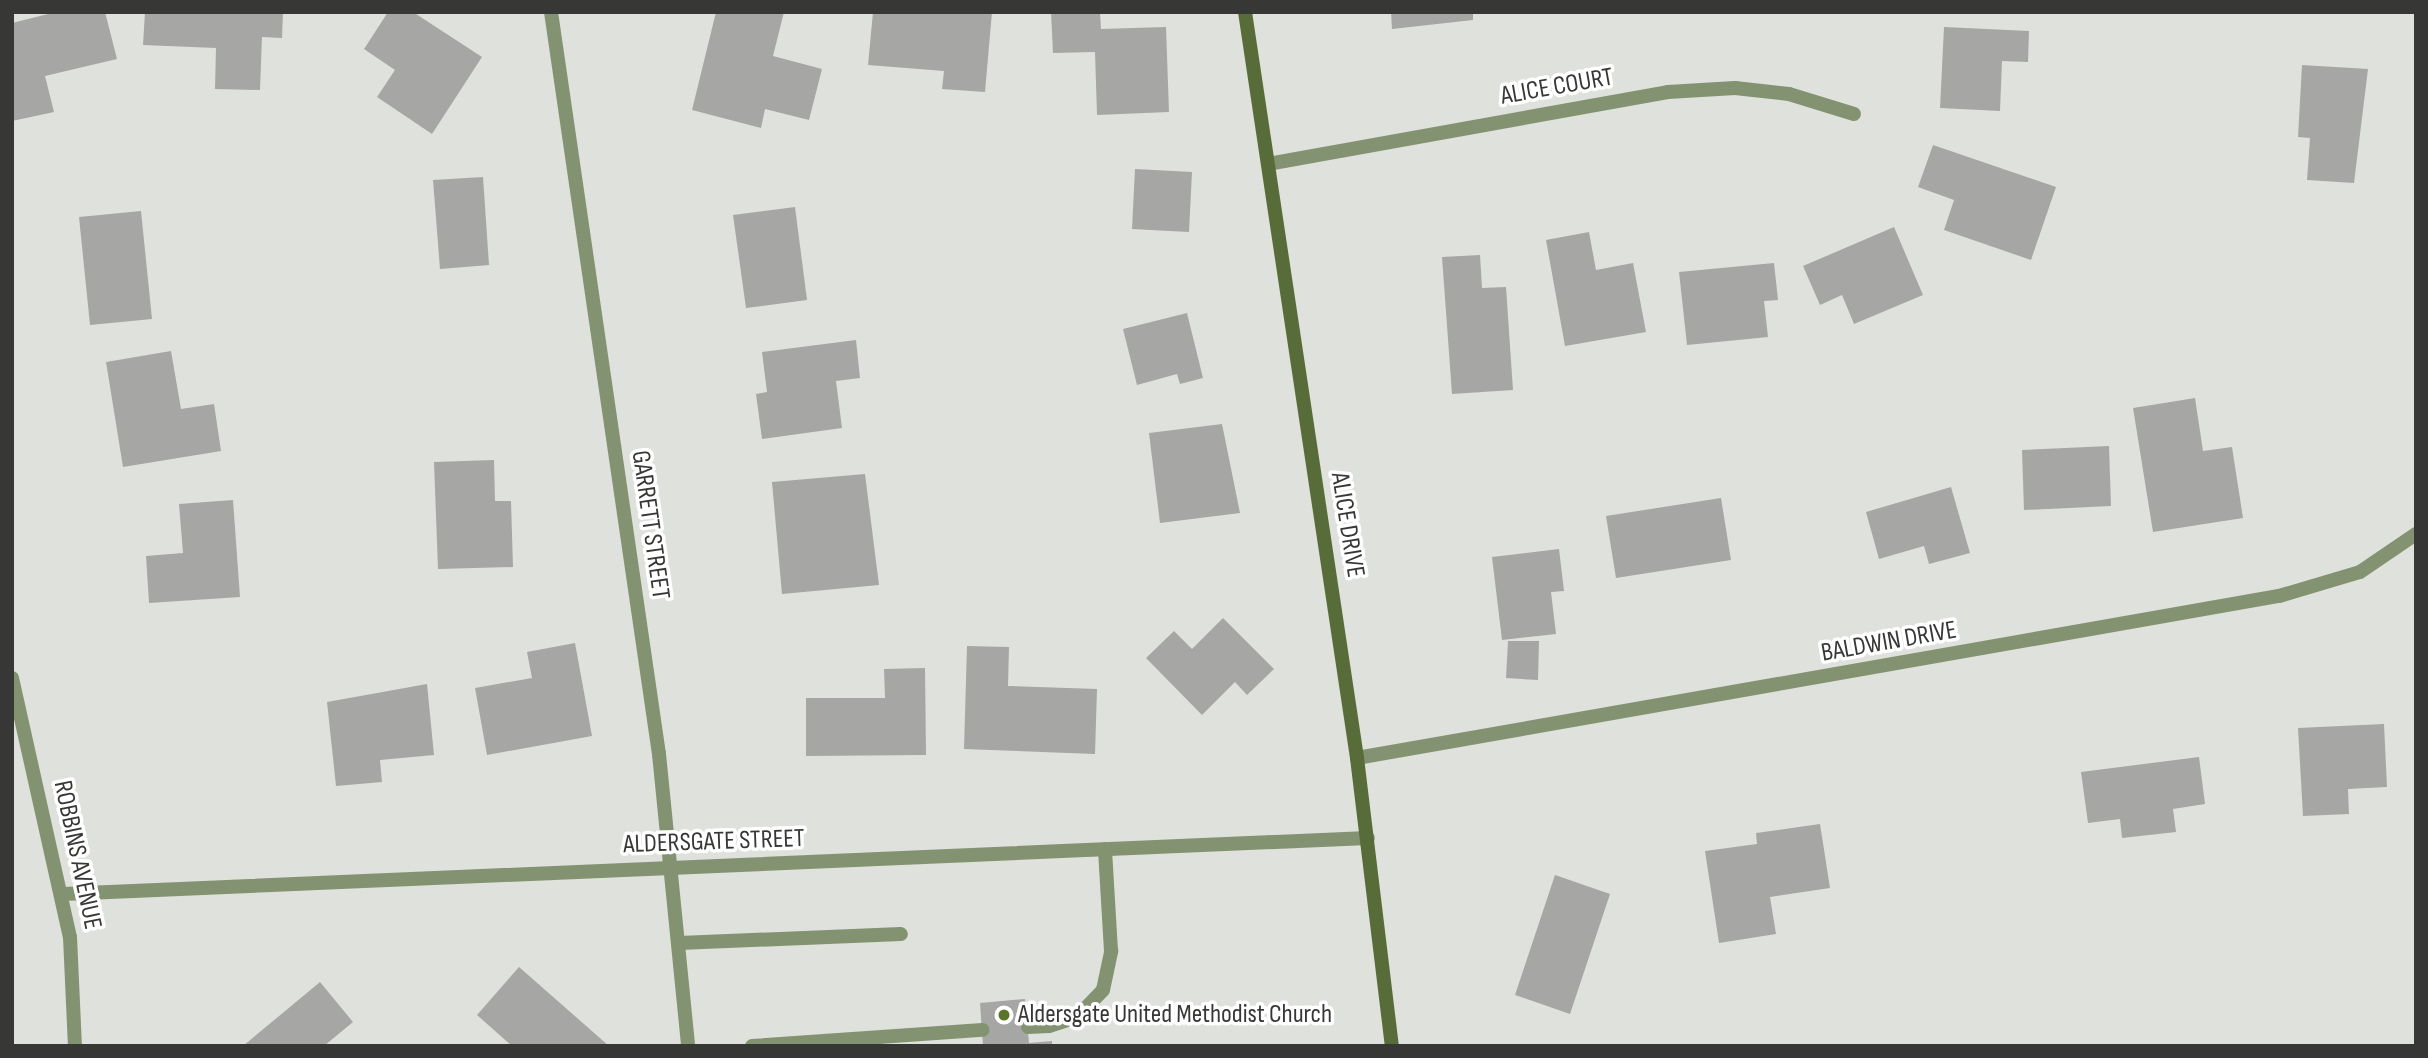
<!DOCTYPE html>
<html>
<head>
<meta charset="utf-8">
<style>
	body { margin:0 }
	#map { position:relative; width:2428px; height:1058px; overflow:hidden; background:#dfe1dd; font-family:"Sofia Sans Condensed",sans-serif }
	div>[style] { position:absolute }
	.building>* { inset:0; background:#a6a7a4 }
	.service>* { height:14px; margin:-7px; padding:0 7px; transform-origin:7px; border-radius:7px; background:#839270 }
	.minor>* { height:14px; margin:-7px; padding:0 7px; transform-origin:7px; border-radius:7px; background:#839270 }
	.secondary>* { height:14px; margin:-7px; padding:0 7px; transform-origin:7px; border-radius:7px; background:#586c39 }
	.dots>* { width:19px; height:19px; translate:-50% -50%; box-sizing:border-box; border:4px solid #fff; border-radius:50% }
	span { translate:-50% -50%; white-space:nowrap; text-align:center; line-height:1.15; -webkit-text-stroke:7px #fff; paint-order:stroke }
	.street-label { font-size:26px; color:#373836 }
	.poi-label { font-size:26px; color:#373836 }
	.left { translate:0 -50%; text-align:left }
	.frame { position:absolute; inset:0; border:14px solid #373836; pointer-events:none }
</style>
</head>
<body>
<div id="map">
	<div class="building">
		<i style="clip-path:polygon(56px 12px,105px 12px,117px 59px,45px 76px,54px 112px,12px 121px,12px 23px)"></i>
		<i style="clip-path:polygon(145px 12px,283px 12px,282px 38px,262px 37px,260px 90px,215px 89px,216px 48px,143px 45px)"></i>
		<i style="clip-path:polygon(388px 12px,413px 12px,482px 57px,432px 134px,377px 97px,395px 70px,364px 49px)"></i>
		<i style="clip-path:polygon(716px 12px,784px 12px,773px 56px,822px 69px,809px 120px,765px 109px,761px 128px,692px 110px)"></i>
		<i style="clip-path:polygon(873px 12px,992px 12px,985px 92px,942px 89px,944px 71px,868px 65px)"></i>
		<i style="clip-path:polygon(1051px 12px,1100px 12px,1101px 29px,1166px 27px,1169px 112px,1097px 115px,1095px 52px,1053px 53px)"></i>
		<i style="clip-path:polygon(1391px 12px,1473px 12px,1473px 20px,1392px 29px)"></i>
		<i style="clip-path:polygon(1944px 27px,2029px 31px,2028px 62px,2002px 61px,2000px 111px,1940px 108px)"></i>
		<i style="clip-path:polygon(2302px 65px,2368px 69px,2354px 183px,2307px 180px,2310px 138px,2298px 137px)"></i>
		<i style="clip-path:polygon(1933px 145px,2056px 187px,2031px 260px,1944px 230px,1954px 200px,1918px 187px)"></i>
		<i style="clip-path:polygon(1135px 169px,1192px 172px,1189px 232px,1132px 229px)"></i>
		<i style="clip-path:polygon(483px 177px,489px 265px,440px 269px,433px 180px)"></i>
		<i style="clip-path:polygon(795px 207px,807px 300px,746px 308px,733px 215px)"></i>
		<i style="clip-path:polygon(141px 211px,152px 319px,90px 325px,79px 217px)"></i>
		<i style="clip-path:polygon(1894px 227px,1923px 295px,1854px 324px,1842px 295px,1820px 305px,1803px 266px)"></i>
		<i style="clip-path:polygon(1589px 232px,1596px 270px,1633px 263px,1646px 332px,1565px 346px,1546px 240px)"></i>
		<i style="clip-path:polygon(1480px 255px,1482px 288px,1506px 287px,1513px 390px,1452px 394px,1442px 257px)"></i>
		<i style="clip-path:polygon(1774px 263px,1778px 300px,1764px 301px,1768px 337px,1687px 345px,1679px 272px)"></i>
		<i style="clip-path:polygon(1187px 313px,1203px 378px,1180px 384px,1177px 374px,1137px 385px,1123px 329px)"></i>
		<i style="clip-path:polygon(856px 340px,860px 378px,836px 381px,842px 428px,762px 439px,756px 394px,767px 392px,762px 352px)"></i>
		<i style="clip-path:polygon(171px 351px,181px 409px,214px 404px,221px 451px,123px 467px,106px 362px)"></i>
		<i style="clip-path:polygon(2195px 398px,2203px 451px,2232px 447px,2243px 518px,2153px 532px,2133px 408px)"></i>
		<i style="clip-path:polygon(1222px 424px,1240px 513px,1160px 523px,1149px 433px)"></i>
		<i style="clip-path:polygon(2109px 446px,2111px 506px,2024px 510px,2022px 450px)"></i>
		<i style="clip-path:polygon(494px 460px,495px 501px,511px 501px,513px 567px,438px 569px,434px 462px)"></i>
		<i style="clip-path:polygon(865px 474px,879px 585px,782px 594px,772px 482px)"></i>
		<i style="clip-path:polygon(1951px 487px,1970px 553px,1929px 564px,1924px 546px,1879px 559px,1866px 512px)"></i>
		<i style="clip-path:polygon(1721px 498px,1731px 560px,1616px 578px,1606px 516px)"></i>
		<i style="clip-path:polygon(233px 500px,240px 597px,149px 603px,146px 556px,183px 553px,179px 504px)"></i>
		<i style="clip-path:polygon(1559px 549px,1564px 591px,1551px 592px,1556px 634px,1502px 640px,1492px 557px)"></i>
		<i style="clip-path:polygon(1223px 618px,1274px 669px,1247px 695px,1235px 682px,1202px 715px,1146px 658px,1174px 631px,1192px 649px)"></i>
		<i style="clip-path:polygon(1508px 641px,1539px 641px,1538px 680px,1506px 678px)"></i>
		<i style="clip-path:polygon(575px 643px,592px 736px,487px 755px,475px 688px,532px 678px,527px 652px)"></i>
		<i style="clip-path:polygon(967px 646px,1009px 647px,1008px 686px,1097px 689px,1095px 754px,964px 749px)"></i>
		<i style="clip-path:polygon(925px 668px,926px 755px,806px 756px,806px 698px,885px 698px,884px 669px)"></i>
		<i style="clip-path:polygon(427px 684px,434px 755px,380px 760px,382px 782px,336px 786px,327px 702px)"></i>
		<i style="clip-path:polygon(2384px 724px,2387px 787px,2348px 789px,2349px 814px,2303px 816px,2298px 728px)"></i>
		<i style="clip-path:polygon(2199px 757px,2205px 804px,2173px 809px,2176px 832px,2122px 838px,2120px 819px,2088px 823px,2081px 772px)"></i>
		<i style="clip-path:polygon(1820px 824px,1830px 888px,1770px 897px,1776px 934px,1719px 943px,1705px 851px,1757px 844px,1756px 833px)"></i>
		<i style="clip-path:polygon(1555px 875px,1610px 894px,1570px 1014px,1515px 995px)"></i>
		<i style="clip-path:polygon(519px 967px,609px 1046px,512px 1046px,477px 1015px)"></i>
		<i style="clip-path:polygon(320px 982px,353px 1022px,324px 1046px,243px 1046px)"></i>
		<i style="clip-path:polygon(1025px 999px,1029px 1043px,1052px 1041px,1052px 1046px,983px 1046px,980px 1003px)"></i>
	</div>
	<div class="service">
		<i style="left:679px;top:943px;width:222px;rotate:-2.3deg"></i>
		<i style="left:1028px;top:1027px;width:21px;rotate:-3deg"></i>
		<i style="left:1049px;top:1026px;width:29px;rotate:-18deg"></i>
		<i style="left:1077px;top:1017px;width:37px;rotate:-46deg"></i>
		<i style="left:1103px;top:990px;width:40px;rotate:-78deg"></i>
		<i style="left:1111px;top:951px;width:102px;rotate:-93.4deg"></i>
		<i style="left:752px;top:1046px;width:231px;rotate:-4deg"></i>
	</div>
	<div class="minor">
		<i style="left:551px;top:12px;width:750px;rotate:81.72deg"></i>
		<i style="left:659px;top:754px;width:293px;rotate:84.3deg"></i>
		<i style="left:1268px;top:164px;width:406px;rotate:-10.2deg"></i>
		<i style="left:1668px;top:92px;width:67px;rotate:-3.4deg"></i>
		<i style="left:1735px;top:88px;width:54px;rotate:6.3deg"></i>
		<i style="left:1789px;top:94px;width:68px;rotate:17.1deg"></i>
		<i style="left:12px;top:678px;width:265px;rotate:77.4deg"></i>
		<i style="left:70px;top:937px;width:109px;rotate:87.4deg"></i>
		<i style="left:1357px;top:758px;width:936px;rotate:-9.97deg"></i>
		<i style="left:2279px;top:596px;width:84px;rotate:-16.5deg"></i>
		<i style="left:2360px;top:572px;width:68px;rotate:-34.2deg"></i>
		<i style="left:63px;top:894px;width:1306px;rotate:-2.46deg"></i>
	</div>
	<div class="secondary">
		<i style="left:1245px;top:12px;width:754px;rotate:81.46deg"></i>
		<i style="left:1357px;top:758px;width:290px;rotate:83.1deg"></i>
	</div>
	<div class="dots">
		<i style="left:1004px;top:1015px;background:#5a7529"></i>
	</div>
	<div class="street-label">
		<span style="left:1557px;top:87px;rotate:-10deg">ALICE COURT</span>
		<span style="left:650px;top:525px;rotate:82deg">GARRETT STREET</span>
		<span style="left:1347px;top:525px;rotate:81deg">ALICE DRIVE</span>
		<span style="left:1889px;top:642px;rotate:-10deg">BALDWIN DRIVE</span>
		<span style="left:714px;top:842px;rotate:-2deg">ALDERSGATE STREET</span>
		<span style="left:77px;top:855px;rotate:78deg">ROBBINS AVENUE</span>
	</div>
	<div class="poi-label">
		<span class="left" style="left:1018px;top:1015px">Aldersgate United Methodist Church</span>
	</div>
	<div class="frame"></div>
</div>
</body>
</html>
